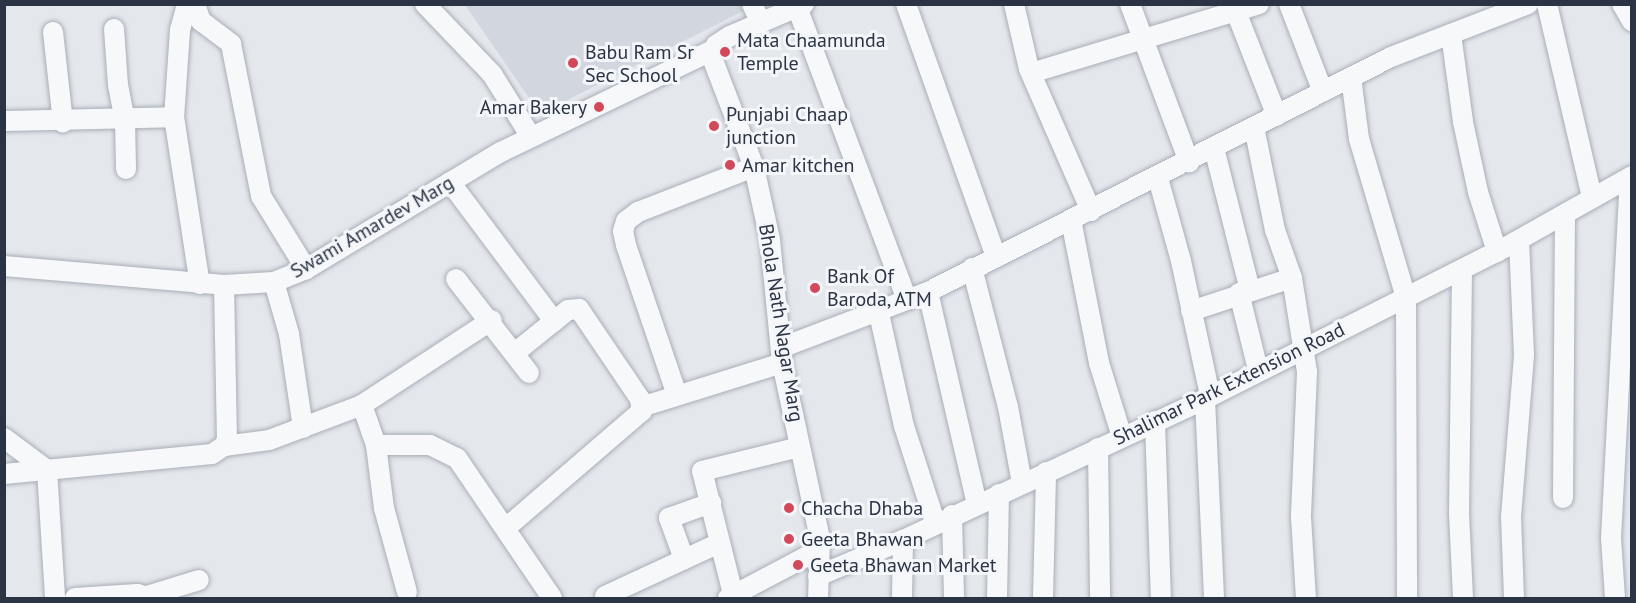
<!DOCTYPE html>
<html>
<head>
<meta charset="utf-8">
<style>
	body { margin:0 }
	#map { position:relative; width:1636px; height:603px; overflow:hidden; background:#e4e7ec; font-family:"PT Sans",sans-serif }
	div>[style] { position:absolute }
	.built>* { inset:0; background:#d2d6de }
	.roads { filter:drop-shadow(0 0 2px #a9aeb7) drop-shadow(0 0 2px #a9aeb7) }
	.minor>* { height:20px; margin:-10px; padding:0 10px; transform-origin:10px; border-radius:10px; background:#f7f8fa }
	.dots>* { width:16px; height:16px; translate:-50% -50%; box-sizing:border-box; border:3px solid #f4f6f9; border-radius:50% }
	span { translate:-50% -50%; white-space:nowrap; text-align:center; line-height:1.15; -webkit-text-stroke:6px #f4f6f9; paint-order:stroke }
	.poi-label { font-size:20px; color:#2b3445 }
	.left { translate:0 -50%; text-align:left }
	.right { translate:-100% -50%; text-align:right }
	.street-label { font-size:20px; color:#2b3445 }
	.frame { position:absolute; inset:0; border:6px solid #2b3445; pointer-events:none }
</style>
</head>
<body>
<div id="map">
	<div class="built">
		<i style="clip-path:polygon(740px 5px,743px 11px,540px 114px,465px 5px)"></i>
	</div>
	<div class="roads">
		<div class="minor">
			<i style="left:187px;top:4px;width:27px;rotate:105deg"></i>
			<i style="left:180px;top:30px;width:87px;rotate:93.9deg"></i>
			<i style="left:174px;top:117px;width:169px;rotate:81.2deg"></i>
			<i style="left:195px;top:4px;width:18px;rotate:71deg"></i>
			<i style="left:201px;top:21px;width:38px;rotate:37deg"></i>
			<i style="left:231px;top:44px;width:155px;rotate:78.8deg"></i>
			<i style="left:261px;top:196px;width:86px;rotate:58.3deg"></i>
			<i style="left:425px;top:4px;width:97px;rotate:46.3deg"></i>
			<i style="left:492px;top:74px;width:74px;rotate:58.2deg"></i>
			<i style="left:752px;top:4px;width:21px;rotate:65deg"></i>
			<i style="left:804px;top:4px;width:81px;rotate:156.6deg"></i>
			<i style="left:730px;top:36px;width:17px;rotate:147deg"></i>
			<i style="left:716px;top:45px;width:11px;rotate:117deg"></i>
			<i style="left:711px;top:55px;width:120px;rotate:69deg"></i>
			<i style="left:754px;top:167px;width:75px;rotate:77.6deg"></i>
			<i style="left:770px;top:240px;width:124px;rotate:84.4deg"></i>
			<i style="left:782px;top:363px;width:180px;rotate:77.8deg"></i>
			<i style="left:820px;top:539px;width:59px;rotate:91.9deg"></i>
			<i style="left:906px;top:4px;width:269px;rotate:70.4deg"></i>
			<i style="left:1014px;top:4px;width:67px;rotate:77deg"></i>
			<i style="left:1029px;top:69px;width:155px;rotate:66.4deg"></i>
			<i style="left:1130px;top:4px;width:169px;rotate:69.5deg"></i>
			<i style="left:1233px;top:4px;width:120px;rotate:68.6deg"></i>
			<i style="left:1289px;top:4px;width:94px;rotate:68.9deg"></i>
			<i style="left:1547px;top:4px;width:199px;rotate:76.9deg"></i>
			<i style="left:1622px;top:4px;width:20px;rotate:60deg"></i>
			<i style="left:797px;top:7px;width:310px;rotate:69.4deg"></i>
			<i style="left:114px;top:29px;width:56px;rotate:85.9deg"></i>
			<i style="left:118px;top:85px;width:36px;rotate:79deg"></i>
			<i style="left:125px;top:120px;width:49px;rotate:88.8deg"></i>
			<i style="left:53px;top:32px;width:91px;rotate:83.7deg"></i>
			<i style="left:1451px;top:34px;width:89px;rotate:82.2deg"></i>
			<i style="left:1463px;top:122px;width:72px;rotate:77.9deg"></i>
			<i style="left:1478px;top:192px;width:63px;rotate:72.4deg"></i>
			<i style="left:1031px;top:73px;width:238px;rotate:-16.8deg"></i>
			<i style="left:1351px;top:77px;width:63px;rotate:82.6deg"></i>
			<i style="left:1359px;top:139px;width:166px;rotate:73.5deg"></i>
			<i style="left:1406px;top:298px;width:300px;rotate:89.8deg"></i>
			<i style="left:4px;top:121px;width:170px;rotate:-1.3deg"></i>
			<i style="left:1254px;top:127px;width:105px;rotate:78.5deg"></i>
			<i style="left:1275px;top:230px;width:51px;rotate:70.5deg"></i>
			<i style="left:1292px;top:278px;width:95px;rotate:80.9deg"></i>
			<i style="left:1307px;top:372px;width:145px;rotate:92.4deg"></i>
			<i style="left:1301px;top:517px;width:81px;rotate:86.5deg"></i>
			<i style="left:1214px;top:148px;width:146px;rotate:75.8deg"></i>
			<i style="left:1158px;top:178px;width:86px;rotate:74.5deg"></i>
			<i style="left:1181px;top:261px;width:137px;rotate:77.8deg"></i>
			<i style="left:450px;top:182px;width:174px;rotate:53.2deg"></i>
			<i style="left:1071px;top:220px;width:146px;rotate:78.9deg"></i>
			<i style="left:1099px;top:363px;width:77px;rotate:72.7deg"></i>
			<i style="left:4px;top:266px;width:221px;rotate:4.9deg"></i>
			<i style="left:224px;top:285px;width:50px;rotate:-3.4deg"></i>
			<i style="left:274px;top:282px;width:35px;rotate:-22deg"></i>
			<i style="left:306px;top:269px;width:227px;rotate:-31deg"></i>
			<i style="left:501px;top:152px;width:233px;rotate:-25.7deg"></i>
			<i style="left:972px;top:268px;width:144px;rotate:75.5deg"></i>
			<i style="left:1008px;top:407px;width:77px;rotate:79.6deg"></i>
			<i style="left:1462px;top:270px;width:243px;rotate:90.7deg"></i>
			<i style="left:1459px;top:513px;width:85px;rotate:87.3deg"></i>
			<i style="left:456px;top:279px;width:119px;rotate:52.2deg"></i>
			<i style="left:274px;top:282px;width:54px;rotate:73.9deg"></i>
			<i style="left:289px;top:334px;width:95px;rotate:81.5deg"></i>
			<i style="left:224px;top:285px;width:154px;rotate:88.9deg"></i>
			<i style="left:227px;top:439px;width:8px;rotate:113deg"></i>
			<i style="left:928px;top:292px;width:218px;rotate:77deg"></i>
			<i style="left:1239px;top:293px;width:79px;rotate:76.1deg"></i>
			<i style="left:878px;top:309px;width:120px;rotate:77.5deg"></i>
			<i style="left:904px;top:426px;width:101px;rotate:72.1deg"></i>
			<i style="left:1191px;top:311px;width:106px;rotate:-18.1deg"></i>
			<i style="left:783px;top:347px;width:155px;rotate:-20.8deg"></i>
			<i style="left:928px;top:292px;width:519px;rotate:-26.91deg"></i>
			<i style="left:1391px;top:57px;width:147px;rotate:-21.1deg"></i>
			<i style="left:677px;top:395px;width:158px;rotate:-108.8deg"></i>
			<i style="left:626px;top:245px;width:14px;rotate:-102deg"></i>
			<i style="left:623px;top:231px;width:10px;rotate:-73deg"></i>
			<i style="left:626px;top:221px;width:15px;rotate:-37deg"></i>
			<i style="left:638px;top:212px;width:124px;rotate:-21.2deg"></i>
			<i style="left:1205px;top:399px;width:199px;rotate:87.4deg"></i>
			<i style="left:362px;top:405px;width:42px;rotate:70.7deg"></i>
			<i style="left:376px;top:445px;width:64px;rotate:82.8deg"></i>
			<i style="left:384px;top:508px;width:87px;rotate:74.7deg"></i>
			<i style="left:641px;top:407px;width:148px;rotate:-17.3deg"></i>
			<i style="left:1155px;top:421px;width:177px;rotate:88.1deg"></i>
			<i style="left:4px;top:438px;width:54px;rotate:36.7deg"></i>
			<i style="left:47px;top:470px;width:128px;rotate:86.4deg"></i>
			<i style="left:376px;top:445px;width:54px"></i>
			<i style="left:430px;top:445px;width:30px;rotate:26deg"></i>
			<i style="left:457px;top:458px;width:169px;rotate:55.8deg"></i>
			<i style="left:1098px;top:448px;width:150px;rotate:89.2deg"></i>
			<i style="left:4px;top:474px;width:209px;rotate:-5.5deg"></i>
			<i style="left:212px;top:454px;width:14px;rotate:-34deg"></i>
			<i style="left:224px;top:446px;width:45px;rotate:-7.6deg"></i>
			<i style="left:269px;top:440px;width:99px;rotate:-20.6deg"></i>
			<i style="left:362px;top:405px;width:155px;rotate:-33.2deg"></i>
			<i style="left:1563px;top:498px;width:284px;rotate:-89.6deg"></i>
			<i style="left:952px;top:515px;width:83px;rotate:88.6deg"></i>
			<i style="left:507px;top:527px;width:178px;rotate:-40.7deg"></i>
			<i style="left:642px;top:411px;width:12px;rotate:-99deg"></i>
			<i style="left:640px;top:399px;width:109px;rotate:-124.1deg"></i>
			<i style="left:579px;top:309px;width:11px;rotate:175deg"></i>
			<i style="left:568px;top:310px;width:67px;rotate:141.1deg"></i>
			<i style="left:684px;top:559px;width:44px;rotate:-110.1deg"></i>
			<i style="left:669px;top:518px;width:45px;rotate:-19.7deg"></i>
			<i style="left:818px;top:576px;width:92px;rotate:-23deg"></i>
			<i style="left:903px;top:540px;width:333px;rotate:-25deg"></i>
			<i style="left:1205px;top:399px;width:337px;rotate:-26.8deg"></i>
			<i style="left:1506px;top:247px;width:145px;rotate:-29.4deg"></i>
			<i style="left:150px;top:595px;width:51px;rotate:-17deg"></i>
			<i style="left:605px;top:596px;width:126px;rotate:-24.9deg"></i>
			<i style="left:75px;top:598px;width:62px;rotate:-3.7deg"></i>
			<i style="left:137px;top:594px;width:16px;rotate:14deg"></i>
			<i style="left:728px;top:598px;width:103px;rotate:-27.8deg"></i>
			<i style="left:734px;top:598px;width:131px;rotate:-104.1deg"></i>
			<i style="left:702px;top:471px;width:101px;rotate:-13.8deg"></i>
			<i style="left:902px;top:598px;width:58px;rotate:-89deg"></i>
			<i style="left:997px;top:598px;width:104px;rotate:-88.9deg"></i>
			<i style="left:1043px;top:598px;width:126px;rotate:-88.6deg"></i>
			<i style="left:1514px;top:598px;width:81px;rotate:-92.1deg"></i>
			<i style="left:1511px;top:517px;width:163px;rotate:-85.4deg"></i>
			<i style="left:1524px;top:355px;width:115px;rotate:-92.5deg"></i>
			<i style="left:1615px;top:598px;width:60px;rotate:-93.8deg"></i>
			<i style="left:1611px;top:538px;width:361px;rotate:-87deg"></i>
		</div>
	</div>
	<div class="dots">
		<i style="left:725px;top:52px;background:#d1495b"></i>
		<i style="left:573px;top:63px;background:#d1495b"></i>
		<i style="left:599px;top:107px;background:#d1495b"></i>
		<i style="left:714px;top:126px;background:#d1495b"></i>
		<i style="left:730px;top:165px;background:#d1495b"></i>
		<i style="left:815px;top:288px;background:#d1495b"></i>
		<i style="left:789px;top:508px;background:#d1495b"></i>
		<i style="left:789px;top:539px;background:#d1495b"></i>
		<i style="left:798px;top:565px;background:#d1495b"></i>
	</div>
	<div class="poi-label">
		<span class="left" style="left:737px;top:52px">Mata Chaamunda<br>Temple</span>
		<span class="left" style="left:585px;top:64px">Babu Ram Sr<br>Sec School</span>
		<span class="right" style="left:587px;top:107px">Amar Bakery</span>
		<span class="left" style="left:726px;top:126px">Punjabi Chaap<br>junction</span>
		<span class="left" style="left:742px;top:165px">Amar kitchen</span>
		<span class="left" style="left:827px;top:288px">Bank Of<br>Baroda, ATM</span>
		<span class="left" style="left:801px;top:508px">Chacha Dhaba</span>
		<span class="left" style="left:801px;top:539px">Geeta Bhawan</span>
		<span class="left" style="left:810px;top:565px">Geeta Bhawan Market</span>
	</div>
	<div class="street-label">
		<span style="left:372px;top:227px;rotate:-30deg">Swami Amardev Marg</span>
		<span style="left:781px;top:323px;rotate:81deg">Bhola Nath Nagar Marg</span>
		<span style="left:1229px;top:384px;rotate:-26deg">Shalimar Park Extension Road</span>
	</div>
	<div class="frame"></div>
</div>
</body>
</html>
